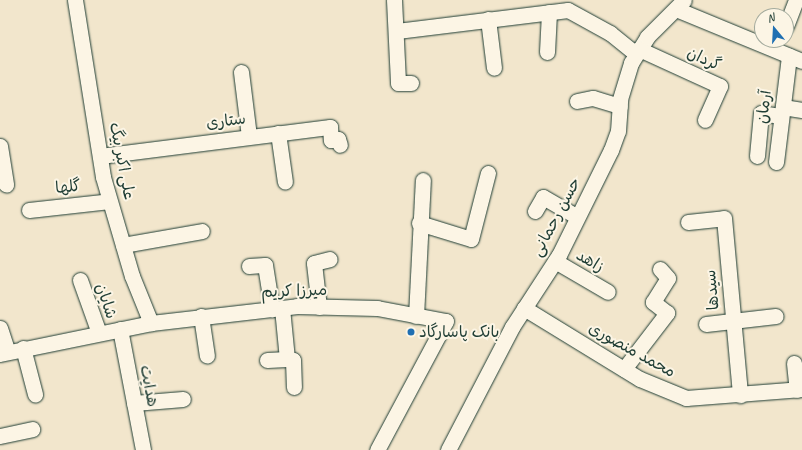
<!DOCTYPE html>
<html>
<head>
<meta charset="utf-8">
<style>
	body { margin:0 }
	#map { position:relative; width:802px; height:450px; overflow:hidden; background:#f2e6cc; font-family:Caveat,"Playpen Sans Arabic",sans-serif }
	div>[style] { position:absolute }
	.roads { filter:drop-shadow(0 0 1px #1f3d34) drop-shadow(0 0 1px #1f3d34) }
	.minor>* { height:15px; margin:-7.5px; padding:0 7.5px; transform-origin:7.5px; border-radius:7.5px; background:#fcf5e5 }
	.dots>* { width:11px; height:11px; translate:-50% -50%; box-sizing:border-box; border:2px solid #fcf5e5; border-radius:50% }
	span { translate:-50% -50%; white-space:nowrap; text-align:center; line-height:1.15; -webkit-text-stroke:4px #fcf5e5; paint-order:stroke }
	.street-label { font-size:16px; color:#1f3d34 }
	.poi-label { font-size:16px; color:#1f3d34 }
	.left { translate:0 -50%; text-align:left }
	.north { position:absolute; left:754px; top:8px; width:40px; height:40px; box-sizing:border-box; background:#fcf5e5; border:1px solid #a4ab9e; border-radius:50%; rotate:342deg; font-size:11px; font-weight:700; line-height:16px; text-align:center; color:#1f3d34 }
	.north::after { content:''; display:block; margin:auto; width:14px; height:18px; background:#1f6fb2; clip-path:polygon(50% 0,100% 100%,50% 72%,0 100%) }
</style>
</head>
<body>
<div id="map">
	<div class="roads">
		<div class="minor">
			<i style="left:75px;top:0;width:179px;rotate:81deg"></i>
			<i style="left:103px;top:177px;width:103px;rotate:73.7deg"></i>
			<i style="left:132px;top:276px;width:51px;rotate:68deg"></i>
			<i style="left:394px;top:0;width:83px;rotate:87.2deg"></i>
			<i style="left:398px;top:83px;width:13px"></i>
			<i style="left:676px;top:9px;width:136px;rotate:22.4deg"></i>
			<i style="left:488px;top:19px;width:49px;rotate:83deg"></i>
			<i style="left:786px;top:26px;width:28px;rotate:-69deg"></i>
			<i style="left:397px;top:31px;width:172px;rotate:-7deg"></i>
			<i style="left:568px;top:10px;width:48px;rotate:28.7deg"></i>
			<i style="left:610px;top:33px;width:33px;rotate:39deg"></i>
			<i style="left:639px;top:49px;width:89px;rotate:24.6deg"></i>
			<i style="left:720px;top:86px;width:37px;rotate:114deg"></i>
			<i style="left:547px;top:52px;width:40px;rotate:-87.1deg"></i>
			<i style="left:241px;top:72px;width:64px;rotate:82.9deg"></i>
			<i style="left:577px;top:101px;width:16px;rotate:-11deg"></i>
			<i style="left:593px;top:98px;width:28px;rotate:17deg"></i>
			<i style="left:783px;top:107px;width:19px;rotate:9deg"></i>
			<i style="left:278px;top:133px;width:49px;rotate:81.9deg"></i>
			<i style="left:0;top:146px;width:39px;rotate:81deg"></i>
			<i style="left:100px;top:156px;width:232px;rotate:-7.2deg"></i>
			<i style="left:330px;top:127px;width:13px;rotate:86deg"></i>
			<i style="left:331px;top:140px;width:7px;rotate:-8deg"></i>
			<i style="left:338px;top:139px;width:6px;rotate:72deg"></i>
			<i style="left:757px;top:156px;width:43px;rotate:-84.7deg"></i>
			<i style="left:761px;top:113px;width:20px;rotate:9deg"></i>
			<i style="left:776px;top:162px;width:107px;rotate:-83deg"></i>
			<i style="left:29px;top:210px;width:81px;rotate:-6.3deg"></i>
			<i style="left:535px;top:211px;width:16px;rotate:-60deg"></i>
			<i style="left:543px;top:197px;width:39px;rotate:30deg"></i>
			<i style="left:688px;top:222px;width:36px;rotate:-6deg"></i>
			<i style="left:724px;top:218px;width:178px;rotate:84.8deg"></i>
			<i style="left:419px;top:223px;width:54px;rotate:17.1deg"></i>
			<i style="left:471px;top:239px;width:68px;rotate:-75.6deg"></i>
			<i style="left:123px;top:245px;width:80px;rotate:-10deg"></i>
			<i style="left:555px;top:261px;width:61px;rotate:30.3deg"></i>
			<i style="left:249px;top:266px;width:16px;rotate:-4deg"></i>
			<i style="left:265px;top:265px;width:45px;rotate:81deg"></i>
			<i style="left:80px;top:280px;width:56px;rotate:70.3deg"></i>
			<i style="left:319px;top:307px;width:44px;rotate:-96.5deg"></i>
			<i style="left:314px;top:263px;width:16px;rotate:-14deg"></i>
			<i style="left:282px;top:308px;width:51px;rotate:84.4deg"></i>
			<i style="left:287px;top:359px;width:6px;rotate:9deg"></i>
			<i style="left:293px;top:360px;width:27px;rotate:88deg"></i>
			<i style="left:524px;top:308px;width:136px;rotate:31.5deg"></i>
			<i style="left:640px;top:379px;width:50px;rotate:22.4deg"></i>
			<i style="left:686px;top:398px;width:116px;rotate:-4.4deg"></i>
			<i style="left:201px;top:316px;width:40px;rotate:81.5deg"></i>
			<i style="left:416px;top:316px;width:136px;rotate:-87.1deg"></i>
			<i style="left:706px;top:324px;width:70px;rotate:-6.5deg"></i>
			<i style="left:0;top:328px;width:25px;rotate:72deg"></i>
			<i style="left:120px;top:329px;width:123px;rotate:79.2deg"></i>
			<i style="left:23px;top:348px;width:48px;rotate:75.4deg"></i>
			<i style="left:0;top:354px;width:154px;rotate:-11.6deg"></i>
			<i style="left:151px;top:323px;width:147px;rotate:-6.6deg"></i>
			<i style="left:297px;top:306px;width:80px;rotate:1.4deg"></i>
			<i style="left:377px;top:308px;width:70px;rotate:10.7deg"></i>
			<i style="left:446px;top:321px;width:146px;rotate:118.1deg"></i>
			<i style="left:267px;top:360px;width:20px;rotate:-3deg"></i>
			<i style="left:794px;top:363px;width:27px;rotate:84deg"></i>
			<i style="left:624px;top:369px;width:71px;rotate:-52.5deg"></i>
			<i style="left:667px;top:313px;width:18px;rotate:-142deg"></i>
			<i style="left:653px;top:302px;width:28px;rotate:-58deg"></i>
			<i style="left:668px;top:278px;width:12px;rotate:-132deg"></i>
			<i style="left:134px;top:403px;width:49px;rotate:-4.7deg"></i>
			<i style="left:0;top:436px;width:33px;rotate:-12deg"></i>
			<i style="left:448px;top:450px;width:139px;rotate:-62.5deg"></i>
			<i style="left:512px;top:327px;width:86px;rotate:-56.9deg"></i>
			<i style="left:559px;top:255px;width:117px;rotate:-63.7deg"></i>
			<i style="left:611px;top:150px;width:20px;rotate:-70deg"></i>
			<i style="left:618px;top:131px;width:32px;rotate:-86deg"></i>
			<i style="left:620px;top:99px;width:38px;rotate:-73deg"></i>
			<i style="left:631px;top:63px;width:31px;rotate:-58deg"></i>
			<i style="left:647px;top:37px;width:52px;rotate:-45deg"></i>
		</div>
	</div>
	<div class="dots">
		<i style="left:411px;top:332px;background:#1f6fb2"></i>
	</div>
	<div class="street-label">
		<span style="left:704px;top:59px;rotate:25deg">گردان</span>
		<span style="left:764px;top:107px;rotate:-83deg">آرمان</span>
		<span style="left:226px;top:121px;rotate:-7deg">ستاری</span>
		<span style="left:122px;top:161px;rotate:79deg">علی اکبر بیگ</span>
		<span style="left:68px;top:187px;rotate:-6deg">گلها</span>
		<span style="left:556px;top:217px;rotate:-62deg">حسن رحمانی</span>
		<span style="left:590px;top:261px;rotate:30deg">زاهد</span>
		<span style="left:712px;top:290px;rotate:-95deg">سیدها</span>
		<span style="left:294px;top:291px;rotate:-2deg">میرزا کریم</span>
		<span style="left:106px;top:301px;rotate:71deg">شایان</span>
		<span style="left:632px;top:350px;rotate:29deg">محمد منصوری</span>
		<span style="left:149px;top:386px;rotate:79deg">هدایت</span>
	</div>
	<div class="poi-label">
		<span class="left" style="left:419px;top:332px">بانک پاسارگاد</span>
	</div>
	<div class="north">N</div>
</div>
</body>
</html>
